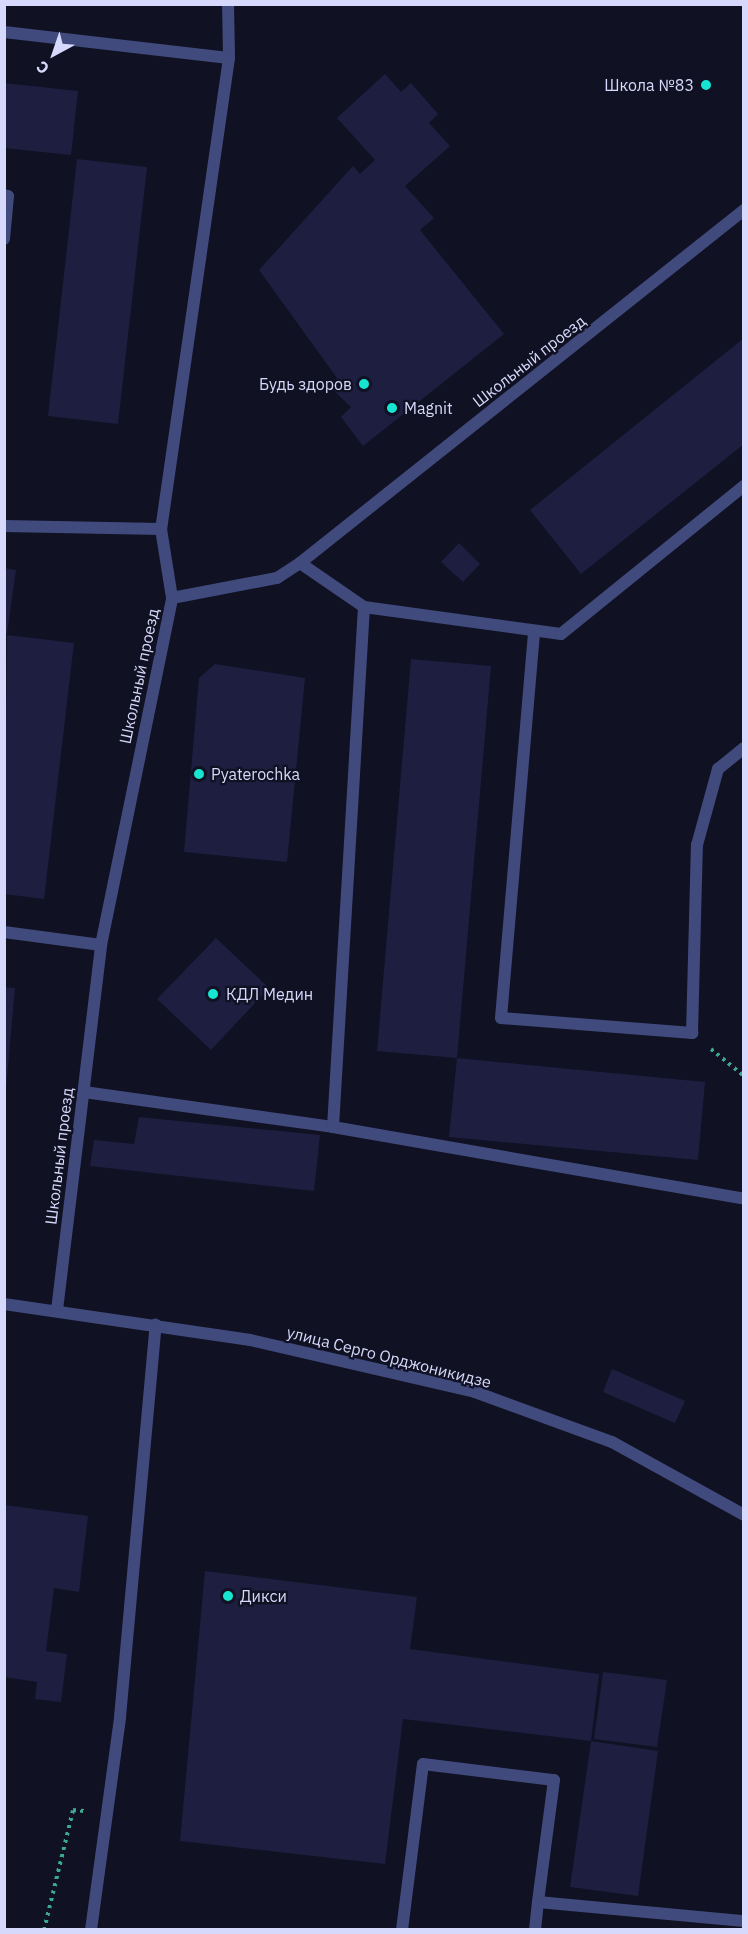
<!DOCTYPE html>
<html>
<head>
<meta charset="utf-8">
<style>
	body { margin:0 }
	#map { position:relative; width:748px; height:1934px; overflow:hidden; background:#101122; font-family:"IBM Plex Sans",sans-serif }
	div>[style] { position:absolute }
	.building>* { inset:0; background:#1e1e41 }
	.path>* { height:4px; margin-top:-2px; transform-origin:0; background:repeating-linear-gradient(90deg,#3ba98d 0 3px,transparent 0 7.5px) }
	.service>* { height:12px; margin:-6px; padding:0 6px; transform-origin:6px; border-radius:6px; background:#404a7c }
	.minor>* { height:12px; margin:-6px; padding:0 6px; transform-origin:6px; border-radius:6px; background:#404a7c }
	.tertiary>* { height:12px; margin:-6px; padding:0 6px; transform-origin:6px; border-radius:6px; background:#404a7c }
	.dots>* { width:16px; height:16px; translate:-50% -50%; box-sizing:border-box; border:3px solid #101122; border-radius:50% }
	span { translate:-50% -50%; white-space:nowrap; text-align:center; line-height:1.15; -webkit-text-stroke:4.5px #101122; paint-order:stroke }
	.poi-label { font-size:16px; color:#d6d9fb }
	.right { translate:-100% -50%; text-align:right }
	.left { translate:0 -50%; text-align:left }
	.street-label { font-size:16px; color:#d6d9fb }
	.frame { position:absolute; inset:0; border:6px solid #d6d9fb; pointer-events:none }
	.north { position:absolute; left:24px; top:24px; width:60px; height:60px; -webkit-text-stroke:4px #101122; paint-order:stroke; rotate:220deg; font-size:16px; font-weight:700; line-height:24px; text-align:center; color:#d6d9fb }
	.north::after { content:''; display:block; margin:auto; width:21px; height:27px; background:#d6d9fb; clip-path:polygon(50% 0,100% 100%,50% 72%,0 100%) }
</style>
</head>
<body>
<div id="map">
	<div class="building">
		<i style="clip-path:polygon(385px 74px,401px 92px,411px 83px,438px 114px,429px 123px,450px 146px,405px 186px,434px 218px,420px 230px,504px 334px,363px 446px,341px 417px,351px 407px,330px 387px,337px 378px,259px 270px,353px 166px,360px 174px,375px 160px,337px 118px)"></i>
		<i style="clip-path:polygon(4px 83px,78px 91px,71px 155px,4px 148px)"></i>
		<i style="clip-path:polygon(77px 159px,147px 167px,118px 424px,48px 416px)"></i>
		<i style="clip-path:polygon(744px 338px,744px 444px,581px 574px,530px 510px)"></i>
		<i style="clip-path:polygon(459px 543px,480px 564px,463px 582px,441px 562px)"></i>
		<i style="clip-path:polygon(4px 568px,16px 570px,7px 634px,4px 634px)"></i>
		<i style="clip-path:polygon(7px 635px,74px 643px,44px 899px,4px 894px)"></i>
		<i style="clip-path:polygon(411px 659px,491px 666px,457px 1058px,377px 1051px)"></i>
		<i style="clip-path:polygon(215px 664px,305px 678px,287px 862px,184px 852px,199px 678px)"></i>
		<i style="clip-path:polygon(216px 938px,269px 988px,211px 1050px,157px 999px)"></i>
		<i style="clip-path:polygon(4px 987px,15px 988px,6px 1089px,4px 1089px)"></i>
		<i style="clip-path:polygon(457px 1058px,705px 1082px,698px 1160px,449px 1137px)"></i>
		<i style="clip-path:polygon(139px 1117px,320px 1135px,314px 1191px,90px 1166px,94px 1140px,134px 1144px)"></i>
		<i style="clip-path:polygon(612px 1369px,685px 1401px,675px 1423px,603px 1392px)"></i>
		<i style="clip-path:polygon(4px 1505px,88px 1516px,79px 1592px,54px 1588px,46px 1651px,67px 1654px,61px 1702px,35px 1699px,37px 1682px,4px 1677px)"></i>
		<i style="clip-path:polygon(205px 1571px,417px 1597px,410px 1649px,599px 1674px,591px 1741px,403px 1719px,385px 1864px,180px 1841px)"></i>
		<i style="clip-path:polygon(603px 1672px,667px 1680px,657px 1747px,594px 1739px)"></i>
		<i style="clip-path:polygon(591px 1741px,658px 1751px,638px 1896px,570px 1887px)"></i>
	</div>
	<div class="path">
		<i style="left:711px;top:1049px;width:43px;rotate:39.3deg"></i>
		<i style="left:44px;top:1930px;width:123px;rotate:-76.4deg"></i>
		<i style="left:73px;top:1810px;width:11px;rotate:5deg"></i>
	</div>
	<div class="service">
		<i style="left:228px;top:4px;width:54px;rotate:88.9deg"></i>
		<i style="left:4px;top:32px;width:226px;rotate:6.6deg"></i>
		<i style="left:229px;top:58px;width:476px;rotate:98.2deg"></i>
		<i style="left:161px;top:529px;width:70px;rotate:80.9deg"></i>
		<i style="left:4px;top:195px;width:4px;rotate:14deg"></i>
		<i style="left:8px;top:196px;width:43px;rotate:95.3deg"></i>
		<i style="left:4px;top:526px;width:157px;rotate:1.1deg"></i>
		<i style="left:300px;top:563px;width:78px;rotate:34.5deg"></i>
		<i style="left:534px;top:633px;width:386px;rotate:94.9deg"></i>
		<i style="left:501px;top:1018px;width:192px;rotate:4.5deg"></i>
		<i style="left:692px;top:1033px;width:188px;rotate:-88.5deg"></i>
		<i style="left:697px;top:845px;width:79px;rotate:-74.6deg"></i>
		<i style="left:718px;top:769px;width:33px;rotate:-39deg"></i>
		<i style="left:4px;top:932px;width:98px;rotate:7.6deg"></i>
		<i style="left:84px;top:1092px;width:251px;rotate:8deg"></i>
		<i style="left:333px;top:1127px;width:417px;rotate:9.9deg"></i>
		<i style="left:333px;top:1127px;width:521px;rotate:-86.59deg"></i>
		<i style="left:364px;top:607px;width:199px;rotate:7.8deg"></i>
		<i style="left:561px;top:634px;width:235px;rotate:-39deg"></i>
		<i style="left:402px;top:1930px;width:167px;rotate:-82.8deg"></i>
		<i style="left:423px;top:1764px;width:132px;rotate:7deg"></i>
		<i style="left:554px;top:1780px;width:123px;rotate:97.5deg"></i>
		<i style="left:538px;top:1902px;width:207px;rotate:5.3deg"></i>
		<i style="left:535px;top:1930px;width:28px;rotate:-84deg"></i>
	</div>
	<div class="minor">
		<i style="left:57px;top:1310px;width:368px;rotate:-83.1deg"></i>
		<i style="left:101px;top:945px;width:354px;rotate:-78.4deg"></i>
		<i style="left:172px;top:598px;width:107px;rotate:-10.8deg"></i>
		<i style="left:277px;top:578px;width:27px;rotate:-33deg"></i>
		<i style="left:300px;top:563px;width:567px;rotate:-38.49deg"></i>
		<i style="left:91px;top:1930px;width:215px;rotate:-82.2deg"></i>
		<i style="left:120px;top:1717px;width:394px;rotate:-84.8deg"></i>
	</div>
	<div class="tertiary">
		<i style="left:4px;top:1304px;width:249px;rotate:8.3deg"></i>
		<i style="left:250px;top:1340px;width:231px;rotate:13deg"></i>
		<i style="left:475px;top:1392px;width:146px;rotate:20.1deg"></i>
		<i style="left:612px;top:1442px;width:151px;rotate:28.9deg"></i>
	</div>
	<div class="dots">
		<i style="left:706px;top:85px;background:#17e5d1"></i>
		<i style="left:364px;top:384px;background:#17e5d1"></i>
		<i style="left:392px;top:408px;background:#17e5d1"></i>
		<i style="left:199px;top:774px;background:#17e5d1"></i>
		<i style="left:213px;top:994px;background:#17e5d1"></i>
		<i style="left:228px;top:1596px;background:#17e5d1"></i>
	</div>
	<div class="poi-label">
		<span class="right" style="left:694px;top:85px">Школа №83</span>
		<span class="right" style="left:352px;top:384px">Будь здоров</span>
		<span class="left" style="left:404px;top:408px">Magnit</span>
		<span class="left" style="left:211px;top:774px">Pyaterochka</span>
		<span class="left" style="left:226px;top:994px">КДЛ Медин</span>
		<span class="left" style="left:240px;top:1596px">Дикси</span>
	</div>
	<div class="street-label">
		<span style="left:529px;top:361px;rotate:-38deg">Школьный проезд</span>
		<span style="left:139px;top:676px;rotate:-78deg">Школьный проезд</span>
		<span style="left:59px;top:1156px;rotate:-83deg">Школьный проезд</span>
		<span style="left:389px;top:1357px;rotate:14deg">улица Серго Орджоникидзе</span>
	</div>
	<div class="frame"></div>
	<div class="north">С</div>
</div>
</body>
</html>
